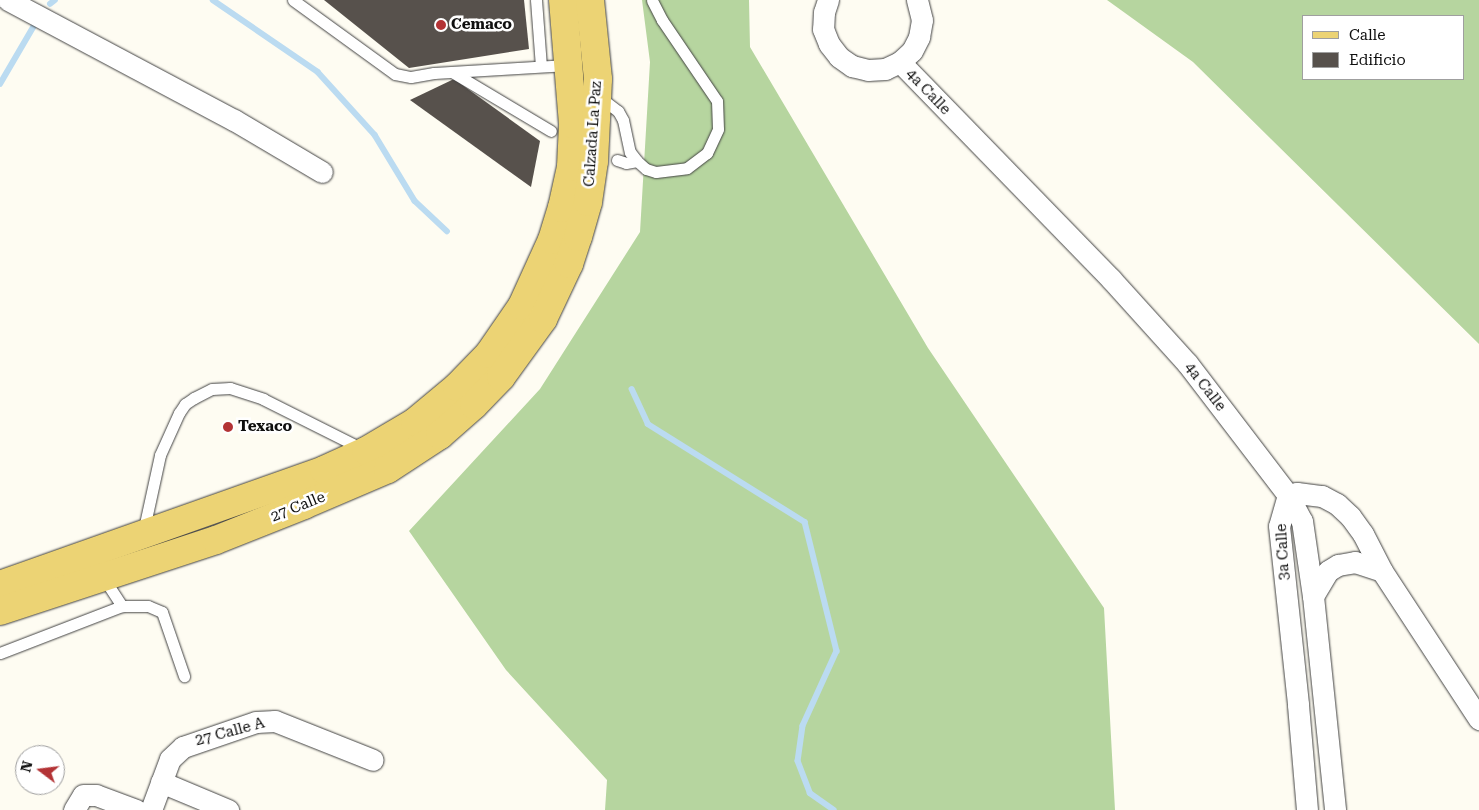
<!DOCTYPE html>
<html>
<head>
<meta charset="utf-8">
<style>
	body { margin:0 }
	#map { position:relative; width:1479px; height:810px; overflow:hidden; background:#fefcf2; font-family:"Roboto Serif",serif }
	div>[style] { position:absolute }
	.forest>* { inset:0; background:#b6d59f }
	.stream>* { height:5.5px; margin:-2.75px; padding:0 2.75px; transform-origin:2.75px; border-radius:2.75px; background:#bbdbf1 }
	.building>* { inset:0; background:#57514c }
	.roads { filter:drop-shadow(0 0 1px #424242) drop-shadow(0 0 1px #424242) }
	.lane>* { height:11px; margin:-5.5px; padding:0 5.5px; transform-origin:5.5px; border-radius:5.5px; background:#fff }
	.street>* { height:21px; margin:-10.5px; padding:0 10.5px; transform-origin:10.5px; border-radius:10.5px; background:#fff }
	.primary>* { height:28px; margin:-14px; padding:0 14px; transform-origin:14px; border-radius:14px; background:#ecd374 }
	.dots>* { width:14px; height:14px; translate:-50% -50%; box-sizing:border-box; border:2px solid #fff; border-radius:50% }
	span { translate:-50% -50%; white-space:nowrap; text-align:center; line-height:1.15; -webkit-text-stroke:5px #fff; paint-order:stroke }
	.poi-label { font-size:15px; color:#0f0f0f; font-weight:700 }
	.left { translate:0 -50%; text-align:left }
	.street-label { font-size:15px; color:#0f0f0f }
	.legend { position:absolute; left:1302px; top:15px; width:162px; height:65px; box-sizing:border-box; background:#fff; border:1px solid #9f9f9f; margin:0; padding:6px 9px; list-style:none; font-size:15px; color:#0f0f0f }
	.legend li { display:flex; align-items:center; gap:10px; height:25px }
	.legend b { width:25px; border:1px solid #9f9f9f }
	.north { position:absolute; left:15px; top:745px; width:50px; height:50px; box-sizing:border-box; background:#fff; border:1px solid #9f9f9f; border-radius:50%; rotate:285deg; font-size:14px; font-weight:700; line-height:20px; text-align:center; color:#0f0f0f }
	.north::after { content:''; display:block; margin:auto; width:18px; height:22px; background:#b33335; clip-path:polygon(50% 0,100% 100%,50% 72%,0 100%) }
</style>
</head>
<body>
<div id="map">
	<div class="forest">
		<i style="clip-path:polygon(642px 0,749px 0,750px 47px,928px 348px,1104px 608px,1115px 810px,605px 810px,607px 780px,506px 670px,409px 531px,540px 389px,640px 232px,650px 62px)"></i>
		<i style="clip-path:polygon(evenodd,1107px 0,1479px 0,1479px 344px,1193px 62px,1107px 0,1303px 16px,1463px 16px,1463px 79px,1303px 79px,1303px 16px)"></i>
	</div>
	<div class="stream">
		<i style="left:213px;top:0;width:127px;rotate:34.4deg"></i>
		<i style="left:318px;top:72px;width:85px;rotate:47.9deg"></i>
		<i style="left:375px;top:135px;width:77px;rotate:58.8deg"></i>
		<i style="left:415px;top:201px;width:44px;rotate:43.2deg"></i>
		<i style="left:50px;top:4px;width:6px;rotate:-39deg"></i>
		<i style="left:0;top:84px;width:69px;rotate:-59.7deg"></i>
		<i style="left:632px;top:389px;width:38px;rotate:65deg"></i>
		<i style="left:648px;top:424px;width:185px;rotate:32deg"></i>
		<i style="left:805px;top:522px;width:133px;rotate:76.1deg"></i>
		<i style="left:837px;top:651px;width:82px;rotate:114.4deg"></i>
		<i style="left:803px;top:726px;width:35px;rotate:98deg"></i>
		<i style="left:798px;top:761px;width:34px;rotate:69deg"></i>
		<i style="left:810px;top:793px;width:29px;rotate:35deg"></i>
	</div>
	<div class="building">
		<i style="clip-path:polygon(324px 0,524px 0,529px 49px,409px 68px)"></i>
		<i style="clip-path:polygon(454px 79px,540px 141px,531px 187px,410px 100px)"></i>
	</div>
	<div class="roads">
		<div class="lane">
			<i style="left:293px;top:0;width:126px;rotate:36deg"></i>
			<i style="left:395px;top:74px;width:16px;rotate:11deg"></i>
			<i style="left:411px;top:77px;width:23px;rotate:-10deg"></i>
			<i style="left:434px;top:73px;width:134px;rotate:-3.4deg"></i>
			<i style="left:536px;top:0;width:66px;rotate:85.7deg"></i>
			<i style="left:452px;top:72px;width:115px;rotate:30.8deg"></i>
			<i style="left:598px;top:96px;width:25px;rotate:37deg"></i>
			<i style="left:618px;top:111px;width:10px;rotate:61deg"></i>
			<i style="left:623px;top:120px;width:33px;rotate:78deg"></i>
			<i style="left:630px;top:152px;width:11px;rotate:52deg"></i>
			<i style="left:637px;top:161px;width:12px;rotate:42deg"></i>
			<i style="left:646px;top:169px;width:10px;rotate:17deg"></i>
			<i style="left:656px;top:172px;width:31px;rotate:-7deg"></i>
			<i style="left:687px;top:168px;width:25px;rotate:-37deg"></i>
			<i style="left:707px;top:153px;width:26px;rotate:-65deg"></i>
			<i style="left:718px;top:129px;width:28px;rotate:-92deg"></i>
			<i style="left:717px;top:101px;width:98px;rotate:-124.2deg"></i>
			<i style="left:662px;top:20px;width:22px;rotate:-117deg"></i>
			<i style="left:617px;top:160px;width:9px;rotate:18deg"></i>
			<i style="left:626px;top:163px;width:11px;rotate:-10deg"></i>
			<i style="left:143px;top:533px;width:80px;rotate:-77.7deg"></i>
			<i style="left:160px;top:455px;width:46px;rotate:-65.7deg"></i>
			<i style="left:179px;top:413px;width:11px;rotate:-56deg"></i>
			<i style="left:185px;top:404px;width:11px;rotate:-34deg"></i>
			<i style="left:194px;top:398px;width:20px;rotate:-27deg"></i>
			<i style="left:212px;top:389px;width:18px;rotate:-3deg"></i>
			<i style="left:230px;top:388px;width:35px;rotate:18deg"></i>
			<i style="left:263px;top:399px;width:114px;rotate:26.6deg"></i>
			<i style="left:103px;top:577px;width:35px;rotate:57deg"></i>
			<i style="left:0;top:653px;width:131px;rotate:-21.1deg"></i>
			<i style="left:122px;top:606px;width:26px"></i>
			<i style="left:148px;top:606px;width:15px;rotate:23deg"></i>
			<i style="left:162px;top:612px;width:68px;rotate:71deg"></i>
		</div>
		<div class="street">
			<i style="left:8px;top:0;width:256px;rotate:28deg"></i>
			<i style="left:234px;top:120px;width:102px;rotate:30.6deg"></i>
			<i style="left:828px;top:0;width:13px;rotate:108deg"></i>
			<i style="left:824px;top:12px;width:17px;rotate:93deg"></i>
			<i style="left:823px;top:29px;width:16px;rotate:68deg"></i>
			<i style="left:829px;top:44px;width:16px;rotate:52deg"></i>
			<i style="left:839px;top:57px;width:16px;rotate:35deg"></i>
			<i style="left:852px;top:66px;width:16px;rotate:14deg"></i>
			<i style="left:868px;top:70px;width:17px;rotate:-3deg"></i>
			<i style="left:885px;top:69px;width:17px;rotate:-25deg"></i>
			<i style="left:900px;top:62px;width:16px;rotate:-43deg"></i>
			<i style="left:912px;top:51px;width:16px;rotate:-63deg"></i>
			<i style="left:919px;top:37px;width:17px;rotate:-80deg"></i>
			<i style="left:922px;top:20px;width:21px;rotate:-104deg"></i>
			<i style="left:900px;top:62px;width:303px;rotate:45.8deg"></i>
			<i style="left:1111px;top:279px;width:113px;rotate:47.9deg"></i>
			<i style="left:1187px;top:363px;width:166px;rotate:52.6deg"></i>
			<i style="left:1288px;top:495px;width:30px;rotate:62deg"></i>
			<i style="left:1302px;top:521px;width:76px;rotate:81.7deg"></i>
			<i style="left:1313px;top:596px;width:215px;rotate:84.1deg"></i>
			<i style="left:1288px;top:495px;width:32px;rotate:106deg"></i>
			<i style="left:1279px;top:526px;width:180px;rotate:83.9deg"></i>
			<i style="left:1298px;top:705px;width:105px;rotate:85.1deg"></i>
			<i style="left:1288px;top:495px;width:9px;rotate:-13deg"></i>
			<i style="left:1297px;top:493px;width:25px;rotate:7deg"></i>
			<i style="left:1322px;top:496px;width:17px;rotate:28deg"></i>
			<i style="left:1337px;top:504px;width:18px;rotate:43deg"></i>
			<i style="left:1350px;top:516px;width:22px;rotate:54deg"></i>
			<i style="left:1363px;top:534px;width:42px;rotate:62.8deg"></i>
			<i style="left:1382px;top:571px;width:177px;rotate:56.8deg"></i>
			<i style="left:1313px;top:596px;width:29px;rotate:-59deg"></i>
			<i style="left:1328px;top:571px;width:12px;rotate:-31deg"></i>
			<i style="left:1338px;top:565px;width:17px;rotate:-10deg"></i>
			<i style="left:1355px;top:562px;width:28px;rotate:18deg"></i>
			<i style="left:161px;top:782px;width:73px;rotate:22.7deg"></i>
			<i style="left:74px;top:810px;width:17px;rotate:-59deg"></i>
			<i style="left:83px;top:795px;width:13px"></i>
			<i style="left:96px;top:795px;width:43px;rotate:20.6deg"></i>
			<i style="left:151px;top:810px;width:54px;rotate:-69.6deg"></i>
			<i style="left:170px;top:759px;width:18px;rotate:-43deg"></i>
			<i style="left:183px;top:747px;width:77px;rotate:-18.9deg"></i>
			<i style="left:256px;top:722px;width:19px;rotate:-3deg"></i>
			<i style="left:275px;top:721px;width:105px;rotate:21.7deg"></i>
		</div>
		<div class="primary">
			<i style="left:0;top:585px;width:344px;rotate:-19.5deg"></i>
			<i style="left:324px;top:470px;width:46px;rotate:-24.3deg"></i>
			<i style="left:366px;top:451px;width:57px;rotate:-30.6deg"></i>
			<i style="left:415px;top:422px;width:55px;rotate:-39.8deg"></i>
			<i style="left:457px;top:387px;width:46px;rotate:-45.9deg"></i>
			<i style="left:489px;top:354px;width:58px;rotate:-55.5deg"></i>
			<i style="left:522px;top:306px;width:72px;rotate:-65.6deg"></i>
			<i style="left:552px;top:240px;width:34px;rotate:-73deg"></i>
			<i style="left:562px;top:208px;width:42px;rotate:-77.6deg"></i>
			<i style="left:571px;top:167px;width:43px;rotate:-87.3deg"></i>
			<i style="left:573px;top:124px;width:124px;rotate:-94.6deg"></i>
			<i style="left:0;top:611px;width:227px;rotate:-18.2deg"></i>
			<i style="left:216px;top:540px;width:95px;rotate:-21.7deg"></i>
			<i style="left:304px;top:505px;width:91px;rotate:-23.2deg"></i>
			<i style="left:388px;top:469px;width:62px;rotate:-33.2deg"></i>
			<i style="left:440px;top:435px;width:45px;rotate:-41.4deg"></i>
			<i style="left:474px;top:405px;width:39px;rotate:-46deg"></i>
			<i style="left:501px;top:377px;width:72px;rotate:-54.1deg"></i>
			<i style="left:543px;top:319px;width:61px;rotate:-64.7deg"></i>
			<i style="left:569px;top:264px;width:28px;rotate:-72deg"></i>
			<i style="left:578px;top:237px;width:36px;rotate:-74deg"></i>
			<i style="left:588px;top:202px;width:41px;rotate:-81.7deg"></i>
			<i style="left:594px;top:161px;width:82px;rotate:-87.2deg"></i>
			<i style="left:598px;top:79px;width:79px;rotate:-95.8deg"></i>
		</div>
	</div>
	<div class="dots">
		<i style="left:441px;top:25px;background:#b33335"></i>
		<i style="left:228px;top:427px;background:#b33335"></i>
	</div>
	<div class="poi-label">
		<span class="left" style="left:451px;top:25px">Cemaco</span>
		<span class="left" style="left:238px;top:427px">Texaco</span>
	</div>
	<div class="street-label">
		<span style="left:928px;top:92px;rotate:46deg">4a Calle</span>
		<span style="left:593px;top:134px;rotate:-86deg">Calzada La Paz</span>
		<span style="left:1205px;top:387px;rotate:52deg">4a Calle</span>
		<span style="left:298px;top:507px;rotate:-22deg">27 Calle</span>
		<span style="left:1283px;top:552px;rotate:-93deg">3a Calle</span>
		<span style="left:230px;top:732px;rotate:-15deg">27 Calle A</span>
	</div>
	<ul class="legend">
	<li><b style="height:6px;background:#ecd374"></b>Calle</li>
	<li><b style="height:14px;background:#57514c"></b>Edificio</li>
	</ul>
	<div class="north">N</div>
</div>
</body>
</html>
